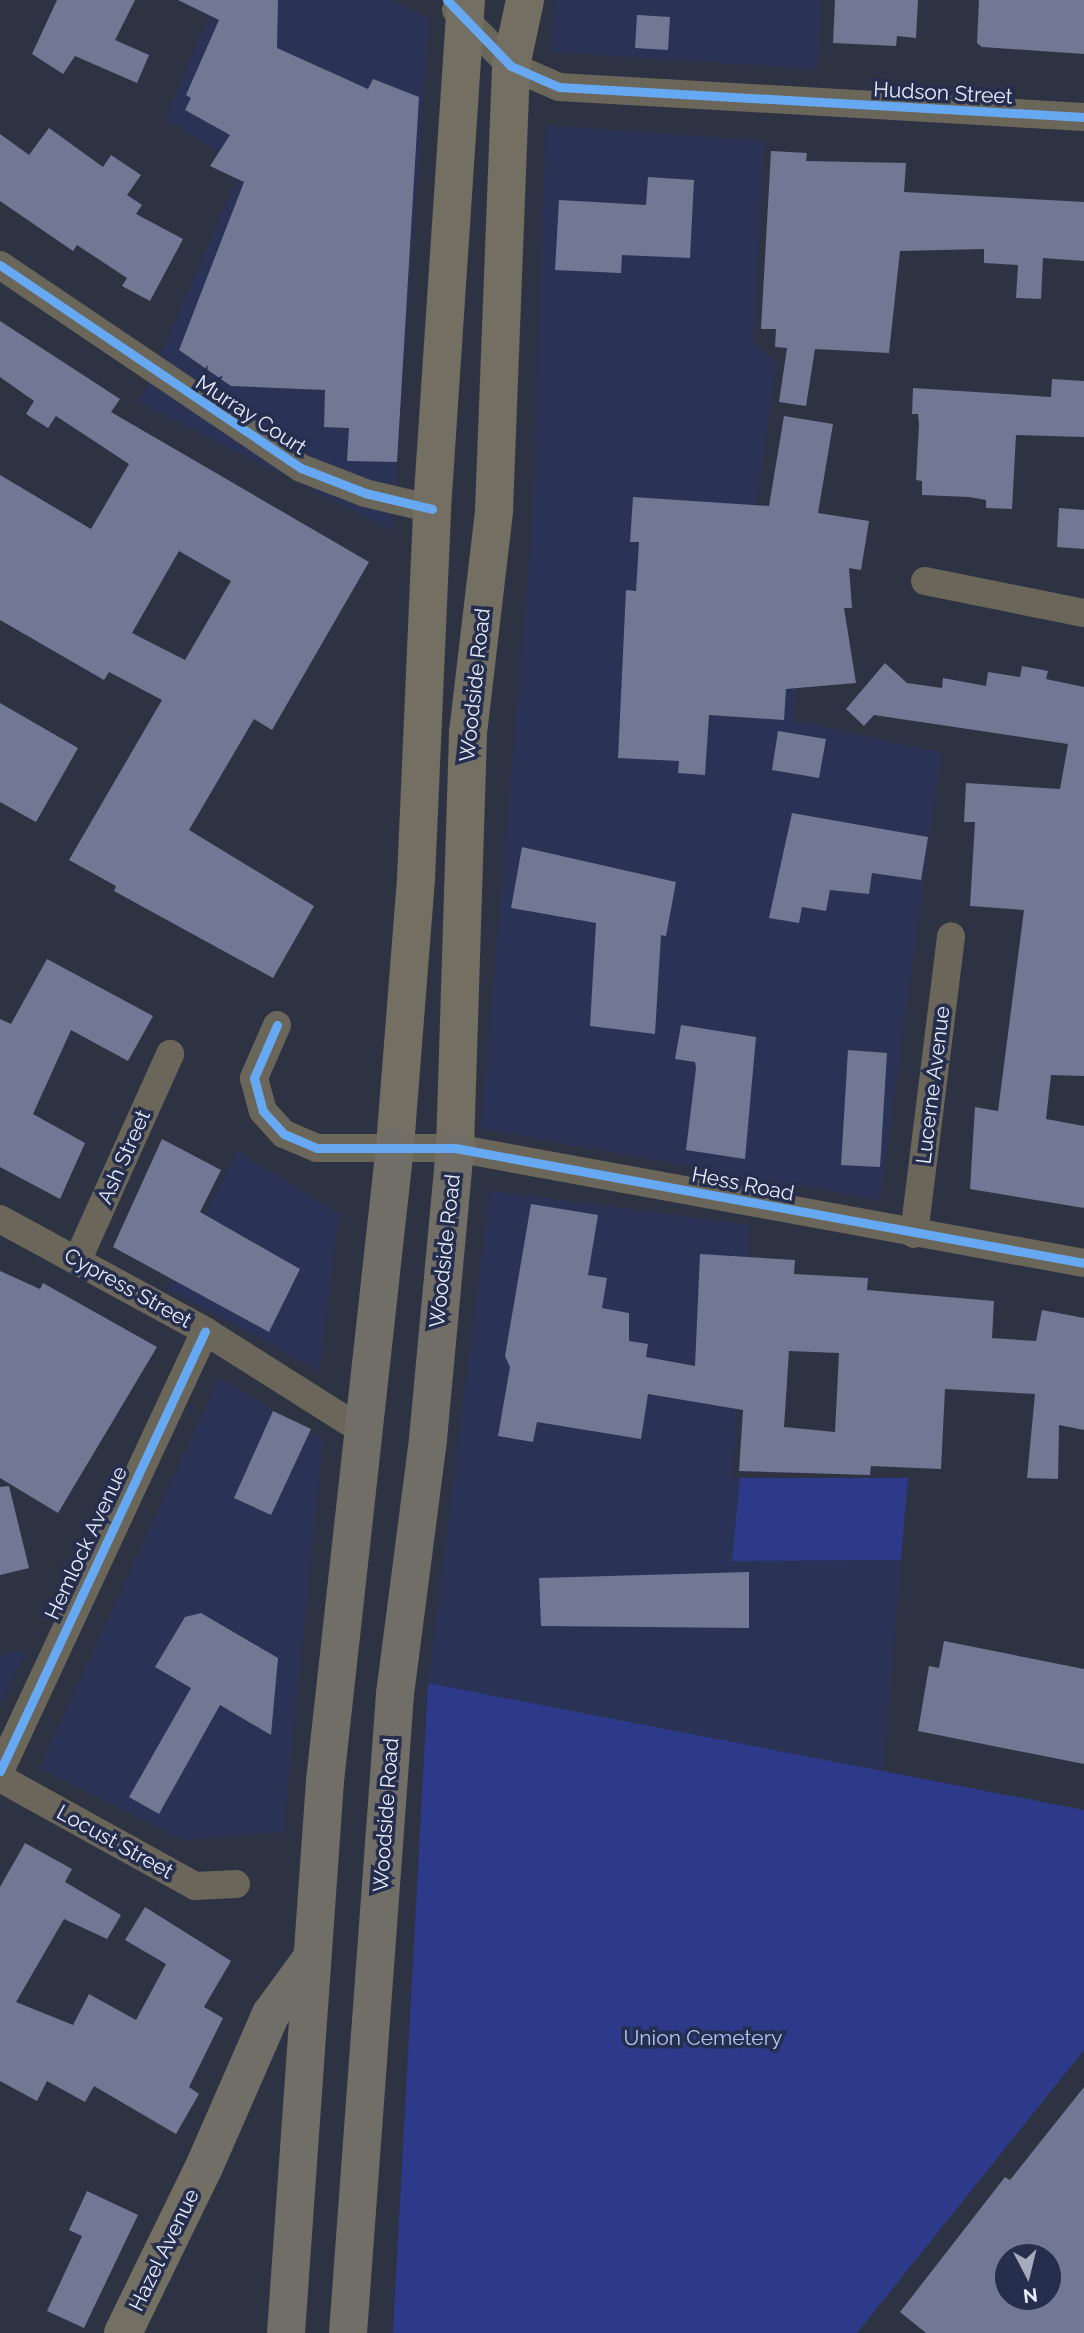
<!DOCTYPE html>
<html>
<head>
<meta charset="utf-8">
<style>
	body { margin:0 }
	#map { position:relative; width:1084px; height:2333px; overflow:hidden; background:#2e3344; font-family:Raleway,sans-serif }
	div>[style] { position:absolute }
	.built>* { inset:0; background:#2a3355 }
	.green>* { inset:0; background:#2d3a89 }
	.building>* { inset:0; background:#717893 }
	.street>* { height:28px; margin:-14px; padding:0 14px; transform-origin:14px; border-radius:14px; background:#6a665a }
	.primary>* { height:38px; margin:-19px; padding:0 19px; transform-origin:19px; border-radius:19px; background:#746f63 }
	.highway>* { height:38px; margin:-19px; padding:0 19px; transform-origin:19px; border-radius:19px; background:#716e67 }
	.cycleway>* { height:9px; margin:-4.5px; padding:0 4.5px; transform-origin:4.5px; border-radius:4.5px; background:#66a8f1 }
	span { translate:-50% -50%; white-space:nowrap; text-align:center; line-height:1.15; -webkit-text-stroke:7px #252e4d; paint-order:stroke }
	.street-label { font-size:21px; color:#e6ecfc }
	.park-label { font-size:21px; color:#b5c4f5 }
	.north { position:absolute; left:993px; top:2242px; width:70px; height:70px; box-sizing:border-box; background:#252e4d; border:2px solid #727a93; border-radius:50%; rotate:173deg; font-size:19px; font-weight:700; line-height:28px; text-align:center; color:#e6ecfc }
	.north::after { content:''; display:block; margin:auto; width:24px; height:32px; background:#a6abbc; clip-path:polygon(50% 0,100% 100%,50% 72%,0 100%) }
</style>
</head>
<body>
<div id="map">
	<div class="built">
		<i style="clip-path:polygon(216px 0,391px 0,429px 18px,392px 530px,140px 403px,243px 165px,165px 119px)"></i>
		<i style="clip-path:polygon(554px 0,821px 0,817px 69px,551px 52px)"></i>
		<i style="clip-path:polygon(546px 125px,764px 141px,753px 342px,776px 362px,750px 553px,804px 568px,793px 720px,941px 753px,880px 1200px,481px 1129px,532px 534px)"></i>
		<i style="clip-path:polygon(237px 1151px,339px 1214px,319px 1371px,167px 1288px)"></i>
		<i style="clip-path:polygon(490px 1191px,750px 1225px,732px 1478px,908px 1478px,883px 1771px,428px 1683px)"></i>
		<i style="clip-path:polygon(219px 1378px,323px 1440px,283px 1832px,182px 1840px,39px 1768px)"></i>
		<i style="clip-path:polygon(27px 1650px,0 1704px,0 1655px)"></i>
	</div>
	<div class="green">
		<i style="clip-path:polygon(740px 1478px,908px 1478px,901px 1560px,732px 1561px)"></i>
		<i style="clip-path:polygon(428px 1683px,1084px 1810px,1084px 2050px,857px 2333px,393px 2333px)"></i>
	</div>
	<div class="building">
		<i style="clip-path:polygon(57px 0,135px 0,115px 40px,149px 55px,137px 83px,75px 56px,63px 74px,32px 54px)"></i>
		<i style="clip-path:polygon(178px 0,278px 0,277px 48px,368px 89px,373px 79px,419px 97px,397px 462px,347px 461px,349px 428px,324px 427px,325px 390px,231px 386px,179px 350px,244px 182px,210px 166px,230px 135px,185px 110px,191px 98px,186px 95px,219px 20px)"></i>
		<i style="clip-path:polygon(835px 0,918px 0,916px 38px,897px 36px,896px 46px,833px 43px)"></i>
		<i style="clip-path:polygon(979px 0,1084px 0,1084px 54px,982px 47px,977px 43px)"></i>
		<i style="clip-path:polygon(637px 15px,670px 17px,668px 50px,635px 48px)"></i>
		<i style="clip-path:polygon(49px 128px,103px 167px,111px 155px,141px 175px,127px 195px,142px 205px,136px 214px,183px 239px,150px 301px,122px 286px,127px 278px,77px 245px,73px 251px,0 201px,0 134px,29px 155px)"></i>
		<i style="clip-path:polygon(771px 151px,807px 153px,806px 161px,906px 163px,904px 192px,1084px 202px,1084px 261px,1043px 258px,1041px 299px,1016px 298px,1018px 265px,984px 263px,984px 249px,900px 251px,889px 353px,815px 349px,806px 406px,779px 402px,787px 348px,775px 347px,776px 329px,761px 329px)"></i>
		<i style="clip-path:polygon(648px 177px,694px 180px,690px 258px,622px 255px,621px 273px,555px 270px,559px 200px,646px 205px)"></i>
		<i style="clip-path:polygon(evenodd,0 321px,120px 399px,111px 412px,369px 562px,272px 730px,254px 719px,189px 830px,314px 906px,273px 978px,114px 891px,116px 886px,69px 860px,162px 700px,109px 672px,104px 680px,0 620px,0 475px,91px 529px,129px 464px,56px 416px,48px 428px,26px 414px,34px 401px,0 377px,0 321px,179px 551px,231px 581px,185px 660px,132px 633px,179px 551px)"></i>
		<i style="clip-path:polygon(1052px 379px,1084px 381px,1084px 437px,1016px 435px,1012px 509px,986px 508px,986px 500px,969px 497px,922px 495px,922px 481px,916px 480px,919px 424px,918px 414px,912px 414px,913px 388px,1051px 397px)"></i>
		<i style="clip-path:polygon(784px 416px,833px 424px,818px 513px,869px 521px,861px 570px,849px 568px,852px 608px,844px 608px,856px 683px,786px 689px,784px 720px,709px 715px,705px 775px,678px 773px,679px 761px,618px 758px,626px 590px,636px 591px,639px 542px,630px 542px,633px 497px,769px 506px)"></i>
		<i style="clip-path:polygon(1059px 508px,1084px 510px,1084px 549px,1057px 547px)"></i>
		<i style="clip-path:polygon(885px 663px,907px 683px,942px 688px,943px 678px,986px 686px,988px 672px,1020px 677px,1022px 666px,1048px 671px,1046px 679px,1084px 687px,1084px 1076px,1051px 1075px,1046px 1119px,1084px 1126px,1084px 1208px,970px 1189px,975px 1107px,998px 1111px,1024px 910px,970px 906px,975px 822px,964px 822px,966px 783px,1060px 789px,1068px 744px,874px 715px,864px 726px,846px 709px)"></i>
		<i style="clip-path:polygon(0 703px,78px 748px,36px 822px,0 802px)"></i>
		<i style="clip-path:polygon(778px 731px,826px 739px,819px 778px,772px 770px)"></i>
		<i style="clip-path:polygon(792px 813px,928px 837px,921px 880px,872px 873px,869px 894px,830px 890px,826px 911px,802px 907px,799px 923px,769px 918px)"></i>
		<i style="clip-path:polygon(522px 847px,676px 882px,666px 936px,661px 935px,655px 1034px,590px 1026px,596px 923px,511px 908px)"></i>
		<i style="clip-path:polygon(47px 959px,153px 1016px,128px 1061px,71px 1030px,33px 1114px,85px 1143px,60px 1199px,0 1167px,0 1019px,11px 1024px)"></i>
		<i style="clip-path:polygon(681px 1025px,756px 1037px,745px 1159px,686px 1150px,696px 1068px,695px 1062px,675px 1059px)"></i>
		<i style="clip-path:polygon(848px 1050px,887px 1053px,880px 1167px,841px 1165px)"></i>
		<i style="clip-path:polygon(162px 1139px,221px 1170px,200px 1212px,300px 1269px,269px 1332px,113px 1247px)"></i>
		<i style="clip-path:polygon(evenodd,531px 1204px,598px 1215px,588px 1275px,607px 1278px,602px 1308px,629px 1313px,629px 1341px,648px 1344px,646px 1357px,695px 1366px,700px 1254px,795px 1260px,794px 1274px,868px 1278px,867px 1290px,994px 1301px,992px 1338px,1036px 1341px,1042px 1310px,1084px 1318px,1084px 1430px,1059px 1425px,1058px 1479px,1027px 1478px,1035px 1394px,945px 1389px,941px 1469px,871px 1466px,870px 1475px,739px 1471px,743px 1410px,648px 1394px,641px 1439px,537px 1422px,533px 1442px,498px 1436px,510px 1367px,505px 1356px,531px 1204px,789px 1351px,839px 1353px,835px 1432px,784px 1427px,789px 1351px)"></i>
		<i style="clip-path:polygon(0 1271px,40px 1289px,43px 1283px,157px 1347px,58px 1513px,0 1478px)"></i>
		<i style="clip-path:polygon(273px 1411px,311px 1429px,271px 1515px,234px 1498px)"></i>
		<i style="clip-path:polygon(9px 1486px,29px 1568px,0 1575px,0 1487px)"></i>
		<i style="clip-path:polygon(749px 1572px,749px 1628px,541px 1626px,539px 1578px)"></i>
		<i style="clip-path:polygon(201px 1613px,278px 1658px,271px 1735px,220px 1705px,159px 1814px,129px 1797px,191px 1688px,155px 1667px,185px 1617px)"></i>
		<i style="clip-path:polygon(944px 1641px,1084px 1669px,1084px 1764px,918px 1731px,929px 1666px,939px 1668px)"></i>
		<i style="clip-path:polygon(25px 1843px,72px 1869px,65px 1882px,121px 1915px,107px 1939px,64px 1919px,16px 2002px,73px 2025px,89px 1994px,136px 2020px,166px 1964px,125px 1940px,145px 1907px,231px 1961px,204px 2007px,223px 2018px,189px 2087px,199px 2094px,176px 2134px,94px 2086px,85px 2102px,47px 2081px,37px 2101px,0 2081px,0 1887px)"></i>
		<i style="clip-path:polygon(evenodd,1084px 2087px,1084px 2333px,926px 2333px,900px 2312px,1005px 2177px,1010px 2180px,1084px 2087px,1007px 2256px,1049px 2256px,1049px 2298px,1007px 2298px,1007px 2256px)"></i>
		<i style="clip-path:polygon(87px 2191px,138px 2215px,84px 2328px,47px 2311px,82px 2236px,69px 2230px)"></i>
	</div>
	<div class="street">
		<i style="left:456px;top:10px;width:78px;rotate:45.5deg"></i>
		<i style="left:511px;top:66px;width:52px;rotate:23.6deg"></i>
		<i style="left:559px;top:87px;width:526px;rotate:3.27deg"></i>
		<i style="left:0;top:265px;width:363px;rotate:34deg"></i>
		<i style="left:301px;top:468px;width:69px;rotate:21.3deg"></i>
		<i style="left:365px;top:493px;width:69px;rotate:13.4deg"></i>
		<i style="left:925px;top:581px;width:162px;rotate:11.4deg"></i>
		<i style="left:277px;top:1025px;width:58px;rotate:113.5deg"></i>
		<i style="left:254px;top:1078px;width:34px;rotate:75deg"></i>
		<i style="left:263px;top:1111px;width:31px;rotate:48deg"></i>
		<i style="left:284px;top:1134px;width:36px;rotate:23deg"></i>
		<i style="left:317px;top:1148px;width:138px"></i>
		<i style="left:455px;top:1148px;width:639px;rotate:10.36deg"></i>
		<i style="left:0;top:1219px;width:234px;rotate:28.6deg"></i>
		<i style="left:205px;top:1331px;width:183px;rotate:32.3deg"></i>
		<i style="left:914px;top:1234px;width:300px;rotate:-82.9deg"></i>
		<i style="left:78px;top:1259px;width:225px;rotate:-65.8deg"></i>
		<i style="left:0;top:1771px;width:485px;rotate:-65deg"></i>
		<i style="left:0;top:1778px;width:223px;rotate:29deg"></i>
		<i style="left:195px;top:1886px;width:41px;rotate:-2.8deg"></i>
	</div>
	<div class="primary">
		<i style="left:395px;top:1146px;width:268px;rotate:-85.5deg"></i>
		<i style="left:416px;top:879px;width:370px;rotate:-87.5deg"></i>
		<i style="left:432px;top:509px;width:510px;rotate:-86.18deg"></i>
		<i style="left:455px;top:1148px;width:415px;rotate:-88.2deg"></i>
		<i style="left:468px;top:733px;width:225px;rotate:-83.3deg"></i>
		<i style="left:494px;top:510px;width:444px;rotate:-87.8deg"></i>
		<i style="left:511px;top:66px;width:67px;rotate:-78deg"></i>
		<i style="left:123px;top:2333px;width:185px;rotate:-64deg"></i>
	</div>
	<div class="highway">
		<i style="left:204px;top:2167px;width:167px;rotate:-66.4deg"></i>
		<i style="left:271px;top:2014px;width:69px;rotate:-53.8deg"></i>
		<i style="left:286px;top:2333px;width:553px;rotate:-85.96deg"></i>
		<i style="left:325px;top:1781px;width:639px;rotate:-83.71deg"></i>
		<i style="left:348px;top:2333px;width:641px;rotate:-85.79deg"></i>
		<i style="left:395px;top:1694px;width:257px;rotate:-82.6deg"></i>
		<i style="left:428px;top:1439px;width:292px;rotate:-84.7deg"></i>
	</div>
	<div class="cycleway">
		<i style="left:447px;top:0;width:92px;rotate:45.9deg"></i>
		<i style="left:511px;top:66px;width:52px;rotate:23.6deg"></i>
		<i style="left:559px;top:87px;width:526px;rotate:3.27deg"></i>
		<i style="left:0;top:265px;width:363px;rotate:34deg"></i>
		<i style="left:301px;top:468px;width:69px;rotate:21.3deg"></i>
		<i style="left:365px;top:493px;width:69px;rotate:13.4deg"></i>
		<i style="left:277px;top:1025px;width:58px;rotate:113.5deg"></i>
		<i style="left:254px;top:1078px;width:34px;rotate:75deg"></i>
		<i style="left:263px;top:1111px;width:31px;rotate:48deg"></i>
		<i style="left:284px;top:1134px;width:36px;rotate:23deg"></i>
		<i style="left:317px;top:1148px;width:138px"></i>
		<i style="left:455px;top:1148px;width:639px;rotate:10.36deg"></i>
		<i style="left:0;top:1771px;width:485px;rotate:-65deg"></i>
	</div>
	<div class="street-label">
		<span style="left:943px;top:93px;rotate:3deg">Hudson Street</span>
		<span style="left:251px;top:415px;rotate:33deg">Murray Court</span>
		<span style="left:475px;top:685px;rotate:-84deg">Woodside Road</span>
		<span style="left:933px;top:1085px;rotate:-83deg">Lucerne Avenue</span>
		<span style="left:124px;top:1157px;rotate:-66deg">Ash Street</span>
		<span style="left:743px;top:1184px;rotate:11deg">Hess Road</span>
		<span style="left:445px;top:1251px;rotate:-84deg">Woodside Road</span>
		<span style="left:128px;top:1288px;rotate:29deg">Cypress Street</span>
		<span style="left:86px;top:1543px;rotate:-65deg">Hemlock Avenue</span>
		<span style="left:386px;top:1815px;rotate:-86deg">Woodside Road</span>
		<span style="left:115px;top:1842px;rotate:29deg">Locust Street</span>
		<span style="left:164px;top:2250px;rotate:-64deg">Hazel Avenue</span>
	</div>
	<div class="park-label">
		<span style="left:703px;top:2038px">Union Cemetery</span>
	</div>
	<div class="north">N</div>
</div>
</body>
</html>
